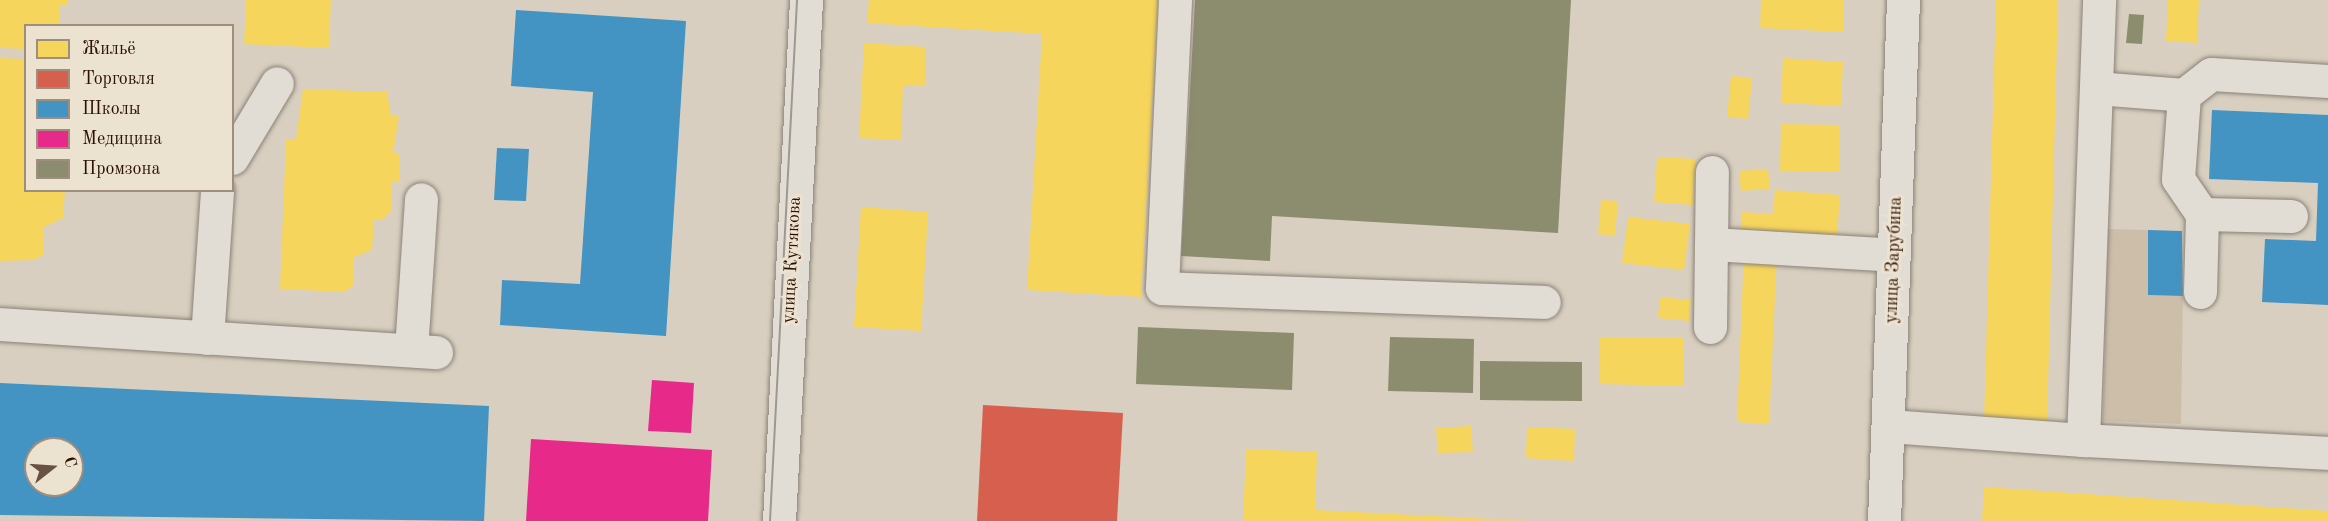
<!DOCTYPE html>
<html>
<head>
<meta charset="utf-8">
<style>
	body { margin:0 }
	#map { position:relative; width:2328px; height:521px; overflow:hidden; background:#d8cfc0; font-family:"Old Standard TT",serif }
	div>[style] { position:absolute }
	.green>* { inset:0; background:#ccbea9 }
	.homes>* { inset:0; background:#f6d55c }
	.shops>* { inset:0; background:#d6604d }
	.schools>* { inset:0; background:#4393c3 }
	.health>* { inset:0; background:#e7298a }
	.industry>* { inset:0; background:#8c8c6e }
	.roads { filter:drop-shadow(0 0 2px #8b8277) drop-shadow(0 0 2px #8b8277) }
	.minor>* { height:33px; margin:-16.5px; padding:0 16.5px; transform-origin:16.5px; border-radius:16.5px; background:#e1ddd5 }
	.tram>* { height:1.5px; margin:-0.75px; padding:0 0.75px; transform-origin:0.75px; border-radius:0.75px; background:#9e9890 }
	span { translate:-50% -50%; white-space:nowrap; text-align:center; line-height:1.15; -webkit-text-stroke:6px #ece2d0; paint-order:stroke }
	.street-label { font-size:18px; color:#2c1000 }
	.legend { position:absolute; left:24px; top:24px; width:210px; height:168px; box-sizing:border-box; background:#ece2d0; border:2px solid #9f8e7d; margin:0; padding:8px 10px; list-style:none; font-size:18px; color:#2c1000 }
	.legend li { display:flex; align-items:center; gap:12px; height:30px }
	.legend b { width:30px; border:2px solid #9f8e7d }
	.north { position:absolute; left:24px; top:437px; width:60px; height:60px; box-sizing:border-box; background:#ece2d0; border:2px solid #9f8e7d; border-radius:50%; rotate:73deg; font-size:16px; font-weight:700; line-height:24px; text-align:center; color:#2c1000 }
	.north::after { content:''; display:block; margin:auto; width:21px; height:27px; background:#685343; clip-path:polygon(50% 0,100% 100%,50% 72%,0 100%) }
</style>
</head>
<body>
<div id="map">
	<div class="green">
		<i style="clip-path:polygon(2108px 229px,2148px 230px,2148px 295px,2183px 296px,2181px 424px,2103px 421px)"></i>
	</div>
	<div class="homes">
		<i style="clip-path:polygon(0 0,68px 0,67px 6px,60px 5px,59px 26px,26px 26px,26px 49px,0 48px)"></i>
		<i style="clip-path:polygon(246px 0,331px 0,329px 48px,244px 44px)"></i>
		<i style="clip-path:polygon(869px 0,1158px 0,1141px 297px,1027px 290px,1042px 34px,867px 23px)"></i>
		<i style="clip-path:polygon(1761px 0,1844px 0,1843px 32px,1760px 28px)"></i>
		<i style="clip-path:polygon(1996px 0,2058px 0,2047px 425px,1984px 423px)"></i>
		<i style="clip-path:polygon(2168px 0,2199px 0,2197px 43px,2166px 41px)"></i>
		<i style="clip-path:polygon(864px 43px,926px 47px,925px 86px,903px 85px,901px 140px,859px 138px)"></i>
		<i style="clip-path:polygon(0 58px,26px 59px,26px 190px,65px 190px,63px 218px,44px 227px,43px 255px,34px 260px,0 261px)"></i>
		<i style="clip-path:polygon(1783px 58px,1843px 62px,1841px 106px,1781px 103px)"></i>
		<i style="clip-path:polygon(1731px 76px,1752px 78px,1748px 119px,1727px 117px)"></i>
		<i style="clip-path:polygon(303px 89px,387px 92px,391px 116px,399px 116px,393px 153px,400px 154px,399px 181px,392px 181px,391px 211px,383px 219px,374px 219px,372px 250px,354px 257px,353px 285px,345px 292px,280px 289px,286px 139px,296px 139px)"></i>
		<i style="clip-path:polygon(1781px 124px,1840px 125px,1839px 172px,1780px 171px)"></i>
		<i style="clip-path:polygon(1657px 157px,1696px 159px,1693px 205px,1654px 202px)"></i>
		<i style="clip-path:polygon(1768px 169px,1770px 189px,1741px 191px,1739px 171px)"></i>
		<i style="clip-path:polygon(1775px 190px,1840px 195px,1837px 236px,1741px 229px,1742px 212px,1773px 214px)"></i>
		<i style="clip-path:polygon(1601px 200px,1618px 201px,1615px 236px,1598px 234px)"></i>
		<i style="clip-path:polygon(861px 207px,928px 212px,921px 331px,854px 327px)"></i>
		<i style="clip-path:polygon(1628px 217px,1690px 224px,1684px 270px,1622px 263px)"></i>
		<i style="clip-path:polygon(1744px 252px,1777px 254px,1769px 424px,1737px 422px)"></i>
		<i style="clip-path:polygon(1660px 297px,1691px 300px,1689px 321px,1658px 318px)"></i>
		<i style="clip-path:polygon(1600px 337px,1684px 338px,1684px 386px,1600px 384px)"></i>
		<i style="clip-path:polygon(1471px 426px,1473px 452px,1438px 453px,1436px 428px)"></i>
		<i style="clip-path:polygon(1527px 427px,1575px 429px,1574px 461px,1526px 458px)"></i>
		<i style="clip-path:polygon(1246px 449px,1317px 452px,1315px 510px,1530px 521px,1243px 521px)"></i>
		<i style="clip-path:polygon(1984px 487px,2328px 511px,2328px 521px,1982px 521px)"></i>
	</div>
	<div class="shops">
		<i style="clip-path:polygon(983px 405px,1123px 413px,1117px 521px,977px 521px)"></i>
	</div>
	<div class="schools">
		<i style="clip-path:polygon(516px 10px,686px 21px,666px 336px,500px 325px,502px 280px,580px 284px,593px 92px,511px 86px)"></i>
		<i style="clip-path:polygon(2212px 110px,2328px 115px,2328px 305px,2262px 302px,2265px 239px,2316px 241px,2318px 183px,2209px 179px)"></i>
		<i style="clip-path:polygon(497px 148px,529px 149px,526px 201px,494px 200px)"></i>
		<i style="clip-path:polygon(2148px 230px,2182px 231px,2183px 296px,2148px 295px)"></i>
		<i style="clip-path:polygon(evenodd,0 383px,489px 406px,484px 521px,0 515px,0 383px,36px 449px,72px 449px,72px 485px,36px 485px,36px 449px)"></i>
	</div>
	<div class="health">
		<i style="clip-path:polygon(652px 380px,694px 383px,691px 433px,648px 431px)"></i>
		<i style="clip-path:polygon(531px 439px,712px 450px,708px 521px,526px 521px)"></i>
	</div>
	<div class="industry">
		<i style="clip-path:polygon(1195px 0,1571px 0,1558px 233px,1272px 216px,1270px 261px,1181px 256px)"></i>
		<i style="clip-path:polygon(2129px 14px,2144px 15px,2142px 44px,2126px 43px)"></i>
		<i style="clip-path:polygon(1138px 327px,1294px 333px,1292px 390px,1136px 384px)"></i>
		<i style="clip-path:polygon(1390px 337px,1474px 339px,1473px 393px,1388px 391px)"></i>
		<i style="clip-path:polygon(1480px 361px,1582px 362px,1582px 401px,1480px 400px)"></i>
	</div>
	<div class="roads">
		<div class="minor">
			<i style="left:1175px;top:0;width:288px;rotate:92.6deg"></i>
			<i style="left:1162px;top:288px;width:382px;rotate:2.1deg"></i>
			<i style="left:2096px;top:88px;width:88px;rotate:4.5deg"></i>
			<i style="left:2184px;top:95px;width:34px;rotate:-38deg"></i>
			<i style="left:2211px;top:74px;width:117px;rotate:3.4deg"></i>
			<i style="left:2184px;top:95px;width:84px;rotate:94.1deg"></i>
			<i style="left:2178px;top:179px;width:42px;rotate:55.6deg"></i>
			<i style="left:2202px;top:214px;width:89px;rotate:1.3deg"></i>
			<i style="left:232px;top:158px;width:87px;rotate:-59deg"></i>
			<i style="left:1711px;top:244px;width:183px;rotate:3.4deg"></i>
			<i style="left:2200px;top:292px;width:78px;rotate:-88.5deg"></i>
			<i style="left:0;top:324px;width:437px;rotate:3.7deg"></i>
			<i style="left:1710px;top:327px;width:155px;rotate:-89.3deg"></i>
			<i style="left:207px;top:338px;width:148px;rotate:-86.1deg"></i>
			<i style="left:411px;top:350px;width:151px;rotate:-86.2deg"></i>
			<i style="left:1888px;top:426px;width:196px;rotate:4.1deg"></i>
			<i style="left:2083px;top:440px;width:440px;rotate:-87.9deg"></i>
			<i style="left:2083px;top:440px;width:245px;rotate:3deg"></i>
			<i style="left:779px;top:521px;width:522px;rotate:-87.03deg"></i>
			<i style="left:1884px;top:521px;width:521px;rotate:-87.91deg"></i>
		</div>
	</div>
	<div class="tram">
		<i style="left:770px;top:521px;width:522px;rotate:-87.03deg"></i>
	</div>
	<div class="street-label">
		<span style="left:792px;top:260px;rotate:-87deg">улица Кутякова</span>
		<span style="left:1894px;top:260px;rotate:-88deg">улица Зарубина</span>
	</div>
	<ul class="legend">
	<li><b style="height:16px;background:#f6d55c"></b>Жильё</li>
	<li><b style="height:16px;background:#d6604d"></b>Торговля</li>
	<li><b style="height:16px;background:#4393c3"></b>Школы</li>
	<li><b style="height:16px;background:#e7298a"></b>Медицина</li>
	<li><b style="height:16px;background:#8c8c6e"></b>Промзона</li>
	</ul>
	<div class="north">С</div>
</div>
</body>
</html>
